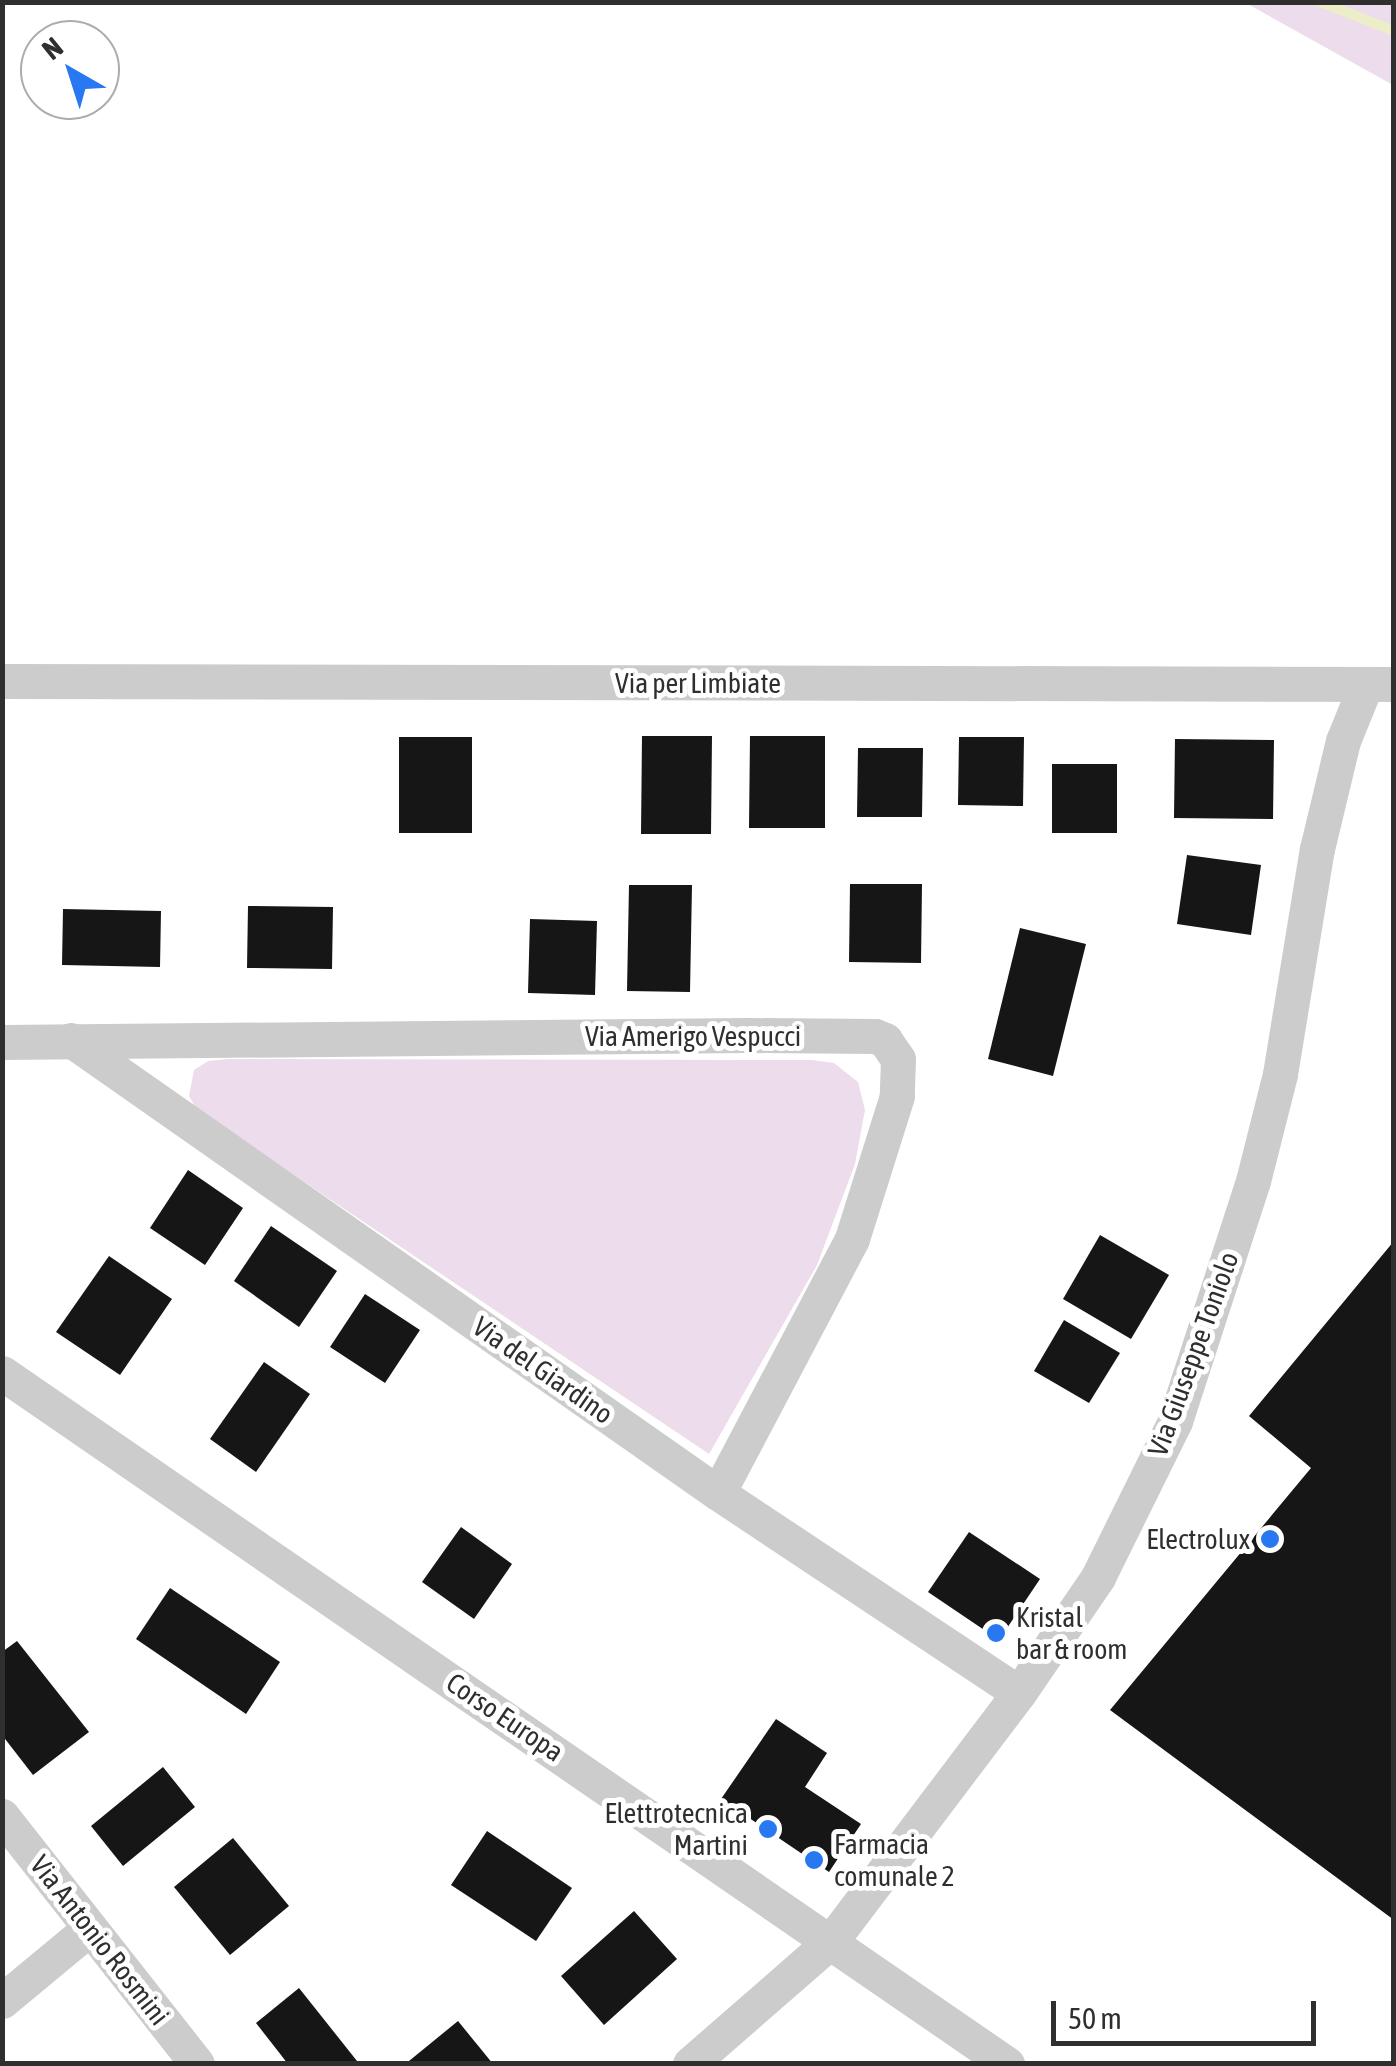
<!DOCTYPE html>
<html>
<head>
<meta charset="utf-8">
<style>
	body { margin:0 }
	#map { position:relative; width:1396px; height:2066px; overflow:hidden; background:#fff; font-family:"Asap Condensed",sans-serif }
	div>[style] { position:absolute }
	.green>* { inset:0; background:#eddceb }
	.stream>* { height:10px; margin:-5px; padding:0 5px; transform-origin:5px; border-radius:5px; background:#eceec8 }
	.building>* { inset:0; background:#161616 }
	.minor>* { height:35px; margin:-17.5px; padding:0 17.5px; transform-origin:17.5px; border-radius:17.5px; background:#ccc }
	.dots>* { width:28px; height:28px; translate:-50% -50%; box-sizing:border-box; border:5px solid #fff; border-radius:50% }
	span { translate:-50% -50%; white-space:nowrap; text-align:center; line-height:1.15; -webkit-text-stroke:10px #fff; paint-order:stroke }
	.street-label { font-size:28px; color:#2f2f2f }
	.poi-label { font-size:28px; color:#2f2f2f }
	.right { translate:-100% -50%; text-align:right }
	.left { translate:0 -50%; text-align:left }
	.frame { position:absolute; inset:0; border:5px solid #2f2f2f; pointer-events:none }
	.north { position:absolute; left:20px; top:20px; width:100px; height:100px; box-sizing:border-box; background:#fff; border:2px solid #acacac; border-radius:50%; rotate:321deg; font-size:28px; font-weight:700; line-height:40px; text-align:center; color:#2f2f2f }
	.north::after { content:''; display:block; margin:auto; width:35px; height:45px; background:#2778f1; clip-path:polygon(50% 0,100% 100%,50% 72%,0 100%) }
	.scale { position:absolute; left:1051px; top:2001px; width:265px; height:45px; box-sizing:border-box; border:5px solid #2f2f2f; border-top:0; padding-left:12px; font-size:30px; line-height:35px; white-space:nowrap; color:#2f2f2f; -webkit-text-stroke:8px #fff; paint-order:stroke }
</style>
</head>
<body>
<div id="map">
	<div class="green">
		<i style="clip-path:polygon(1246px 3px,1393px 3px,1393px 85px)"></i>
		<i style="clip-path:polygon(228px 1059px,812px 1060px,834px 1063px,858px 1082px,865px 1110px,855px 1164px,817px 1265px,709px 1454px,197px 1110px,189px 1096px,194px 1070px,208px 1061px)"></i>
	</div>
	<div class="stream">
		<i style="left:1321px;top:2px;width:79px;rotate:21.7deg"></i>
	</div>
	<div class="building">
		<i style="clip-path:polygon(642px 736px,712px 736px,711px 834px,641px 834px)"></i>
		<i style="clip-path:polygon(750px 736px,825px 736px,825px 828px,749px 828px)"></i>
		<i style="clip-path:polygon(399px 737px,472px 737px,472px 833px,399px 833px)"></i>
		<i style="clip-path:polygon(959px 737px,1024px 737px,1023px 806px,958px 805px)"></i>
		<i style="clip-path:polygon(1175px 739px,1274px 740px,1273px 819px,1174px 818px)"></i>
		<i style="clip-path:polygon(858px 748px,923px 748px,922px 817px,857px 817px)"></i>
		<i style="clip-path:polygon(1052px 764px,1117px 764px,1117px 833px,1052px 833px)"></i>
		<i style="clip-path:polygon(1187px 855px,1261px 865px,1251px 935px,1177px 924px)"></i>
		<i style="clip-path:polygon(850px 884px,922px 884px,921px 963px,849px 962px)"></i>
		<i style="clip-path:polygon(629px 885px,692px 885px,690px 992px,627px 991px)"></i>
		<i style="clip-path:polygon(248px 906px,333px 907px,332px 969px,247px 968px)"></i>
		<i style="clip-path:polygon(63px 909px,161px 911px,160px 967px,62px 965px)"></i>
		<i style="clip-path:polygon(530px 919px,597px 921px,595px 995px,528px 993px)"></i>
		<i style="clip-path:polygon(1020px 928px,1086px 944px,1053px 1076px,988px 1059px)"></i>
		<i style="clip-path:polygon(188px 1170px,243px 1208px,205px 1265px,150px 1228px)"></i>
		<i style="clip-path:polygon(271px 1226px,337px 1271px,299px 1327px,234px 1281px)"></i>
		<i style="clip-path:polygon(1100px 1235px,1169px 1275px,1131px 1339px,1063px 1299px)"></i>
		<i style="clip-path:polygon(1394px 1241px,1394px 1920px,1110px 1710px,1311px 1468px,1249px 1416px)"></i>
		<i style="clip-path:polygon(109px 1256px,172px 1299px,120px 1375px,56px 1332px)"></i>
		<i style="clip-path:polygon(365px 1294px,420px 1330px,385px 1383px,330px 1347px)"></i>
		<i style="clip-path:polygon(1064px 1320px,1120px 1353px,1089px 1403px,1034px 1371px)"></i>
		<i style="clip-path:polygon(264px 1362px,310px 1394px,256px 1472px,210px 1439px)"></i>
		<i style="clip-path:polygon(461px 1527px,512px 1564px,474px 1619px,422px 1582px)"></i>
		<i style="clip-path:polygon(969px 1532px,1040px 1579px,999px 1640px,928px 1592px)"></i>
		<i style="clip-path:polygon(170px 1588px,280px 1662px,246px 1714px,136px 1639px)"></i>
		<i style="clip-path:polygon(17px 1641px,89px 1732px,33px 1775px,2px 1735px,2px 1652px)"></i>
		<i style="clip-path:polygon(776px 1719px,827px 1753px,805px 1787px,861px 1824px,829px 1872px,721px 1799px)"></i>
		<i style="clip-path:polygon(163px 1767px,195px 1807px,123px 1866px,91px 1826px)"></i>
		<i style="clip-path:polygon(487px 1831px,572px 1888px,536px 1941px,451px 1885px)"></i>
		<i style="clip-path:polygon(233px 1838px,289px 1906px,230px 1955px,174px 1887px)"></i>
		<i style="clip-path:polygon(634px 1911px,677px 1959px,604px 2025px,561px 1976px)"></i>
		<i style="clip-path:polygon(299px 1988px,357px 2061px,354px 2064px,288px 2064px,256px 2023px)"></i>
		<i style="clip-path:polygon(458px 2021px,493px 2064px,412px 2064px,409px 2061px)"></i>
	</div>
	<div class="minor">
		<i style="left:2px;top:681px;width:1392px;rotate:0.12deg"></i>
		<i style="left:71px;top:1040px;width:790px;rotate:35deg"></i>
		<i style="left:718px;top:1493px;width:361px;rotate:33.6deg"></i>
		<i style="left:2px;top:1042px;width:746px;rotate:-0.54deg"></i>
		<i style="left:748px;top:1035px;width:127px;rotate:0.5deg"></i>
		<i style="left:875px;top:1036px;width:11px;rotate:22deg"></i>
		<i style="left:885px;top:1040px;width:23px;rotate:56deg"></i>
		<i style="left:898px;top:1059px;width:37px;rotate:92deg"></i>
		<i style="left:897px;top:1096px;width:150px;rotate:107.5deg"></i>
		<i style="left:852px;top:1239px;width:287px;rotate:117.8deg"></i>
		<i style="left:2px;top:1373px;width:1220px;rotate:34.51deg"></i>
		<i style="left:2px;top:1816px;width:315px;rotate:51.8deg"></i>
		<i style="left:2px;top:2001px;width:114px;rotate:-39.7deg"></i>
		<i style="left:690px;top:2064px;width:189px;rotate:-41.1deg"></i>
		<i style="left:832px;top:1940px;width:310px;rotate:-52.9deg"></i>
		<i style="left:1019px;top:1693px;width:140px;rotate:-55.7deg"></i>
		<i style="left:1098px;top:1577px;width:174px;rotate:-63.7deg"></i>
		<i style="left:1175px;top:1421px;width:252px;rotate:-72deg"></i>
		<i style="left:1253px;top:1181px;width:110px;rotate:-75.8deg"></i>
		<i style="left:1280px;top:1074px;width:228px;rotate:-80.7deg"></i>
		<i style="left:1317px;top:849px;width:111px;rotate:-76.5deg"></i>
		<i style="left:1343px;top:741px;width:61px;rotate:-68deg"></i>
	</div>
	<div class="dots">
		<i style="left:1270px;top:1539px;background:#2778f1"></i>
		<i style="left:996px;top:1633px;background:#2778f1"></i>
		<i style="left:768px;top:1829px;background:#2778f1"></i>
		<i style="left:814px;top:1860px;background:#2778f1"></i>
	</div>
	<div class="street-label">
		<span style="left:698px;top:683px">Via per Limbiate</span>
		<span style="left:693px;top:1036px">Via Amerigo Vespucci</span>
		<span style="left:1193px;top:1354px;rotate:-70deg">Via Giuseppe Toniolo</span>
		<span style="left:543px;top:1370px;rotate:35deg">Via del Giardino</span>
		<span style="left:505px;top:1717px;rotate:34deg">Corso Europa</span>
		<span style="left:100px;top:1940px;rotate:52deg">Via Antonio Rosmini</span>
	</div>
	<div class="poi-label">
		<span class="right" style="left:1250px;top:1539px">Electrolux</span>
		<span class="left" style="left:1016px;top:1633px">Kristal<br>bar &amp; room</span>
		<span class="right" style="left:748px;top:1829px">Elettrotecnica<br>Martini</span>
		<span class="left" style="left:834px;top:1860px">Farmacia<br>comunale 2</span>
	</div>
	<div class="frame"></div>
	<div class="north">N</div>
	<div class="scale">50 m</div>
</div>
</body>
</html>
